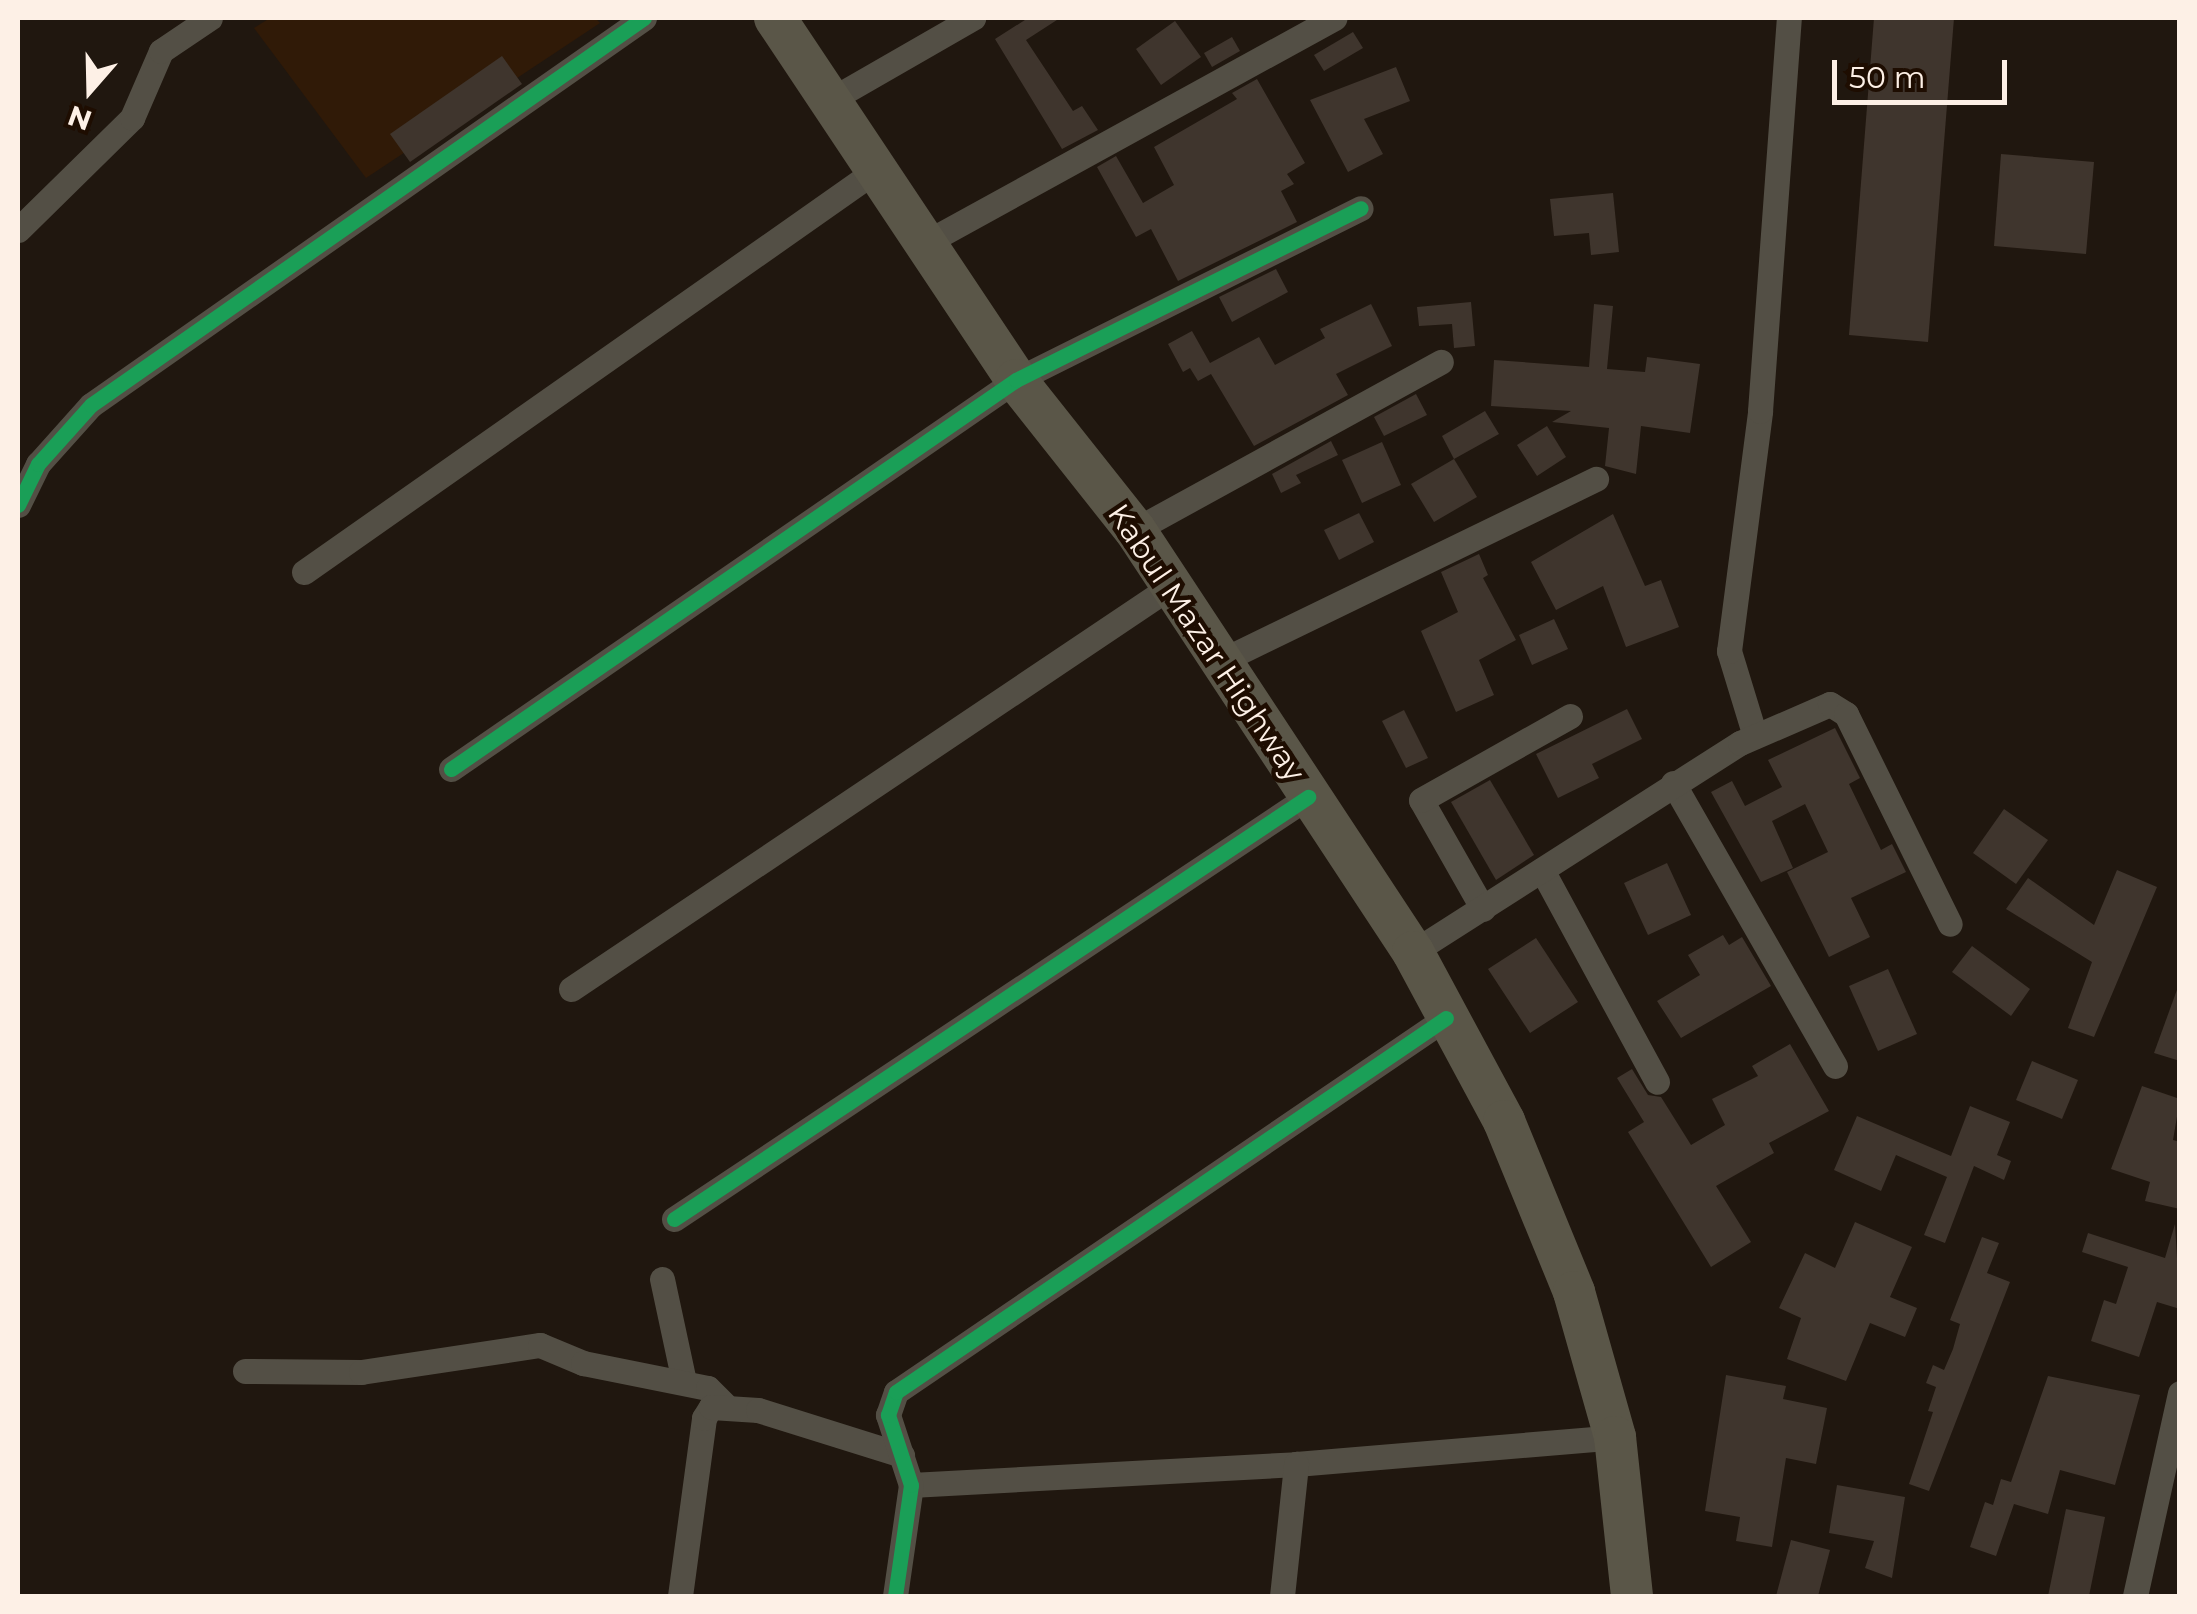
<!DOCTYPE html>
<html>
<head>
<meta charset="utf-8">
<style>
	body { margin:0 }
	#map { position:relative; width:2197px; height:1614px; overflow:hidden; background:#20170f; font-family:Montserrat,sans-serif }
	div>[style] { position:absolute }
	.built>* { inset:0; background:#301a07 }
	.building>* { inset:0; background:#3f352d }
	.minor>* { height:25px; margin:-12.5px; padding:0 12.5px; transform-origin:12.5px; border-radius:12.5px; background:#534f45 }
	.trunk>* { height:42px; margin:-21px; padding:0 21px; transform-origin:21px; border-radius:21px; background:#5a5648 }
	.cycleway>* { height:15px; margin:-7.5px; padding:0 7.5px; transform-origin:7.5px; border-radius:7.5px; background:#1a9f57 }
	span { translate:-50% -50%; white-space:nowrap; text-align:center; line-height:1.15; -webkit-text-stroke:9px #1e0d01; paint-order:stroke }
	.street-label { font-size:30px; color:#fdf0e6 }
	.frame { position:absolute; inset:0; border:20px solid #fdf0e6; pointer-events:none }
	.north { position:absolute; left:40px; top:40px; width:100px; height:100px; -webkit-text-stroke:8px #1e0d01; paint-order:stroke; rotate:200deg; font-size:28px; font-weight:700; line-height:40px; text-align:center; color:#fdf0e6 }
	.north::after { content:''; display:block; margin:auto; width:35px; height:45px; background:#fdf0e6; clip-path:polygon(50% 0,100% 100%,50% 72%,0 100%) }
	.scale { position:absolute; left:1832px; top:60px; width:175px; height:45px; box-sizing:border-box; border:5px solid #fdf0e6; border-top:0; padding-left:12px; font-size:30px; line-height:35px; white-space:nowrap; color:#fdf0e6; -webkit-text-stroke:8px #1e0d01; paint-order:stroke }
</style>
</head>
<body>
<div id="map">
	<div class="built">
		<i style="clip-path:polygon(270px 18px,595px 18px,600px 23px,366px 178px,254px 28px)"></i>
	</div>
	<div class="building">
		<i style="clip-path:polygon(1028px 18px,1060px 18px,1026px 40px,1073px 111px,1082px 106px,1098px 130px,1062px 149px,995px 39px)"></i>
		<i style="clip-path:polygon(1874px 18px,1954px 18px,1928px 342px,1849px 335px)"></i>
		<i style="clip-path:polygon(1175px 21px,1201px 57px,1161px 85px,1136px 49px)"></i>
		<i style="clip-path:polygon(1353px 32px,1363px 48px,1324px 71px,1314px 55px)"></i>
		<i style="clip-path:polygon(1232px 37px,1240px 51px,1212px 67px,1204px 53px)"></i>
		<i style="clip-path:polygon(502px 56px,522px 84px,410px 162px,390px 134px)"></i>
		<i style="clip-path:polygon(1396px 67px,1410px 101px,1364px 119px,1383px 154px,1348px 172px,1310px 100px)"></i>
		<i style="clip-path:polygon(1257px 79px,1305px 163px,1287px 174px,1294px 184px,1281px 191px,1297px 222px,1178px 281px,1151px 229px,1136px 237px,1097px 167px,1116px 156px,1143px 203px,1174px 185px,1154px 147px,1237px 99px,1232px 93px)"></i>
		<i style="clip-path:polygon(2001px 154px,2094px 162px,2086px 254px,1994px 246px)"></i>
		<i style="clip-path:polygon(1613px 193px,1619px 252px,1591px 255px,1589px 233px,1554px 236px,1550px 199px)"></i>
		<i style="clip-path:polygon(1276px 269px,1288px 292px,1232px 322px,1219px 297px)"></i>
		<i style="clip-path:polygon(1471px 302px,1475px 346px,1454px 348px,1452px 324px,1419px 326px,1417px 307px)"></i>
		<i style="clip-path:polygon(1371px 304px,1392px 346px,1336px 374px,1348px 395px,1254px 446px,1211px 374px,1198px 381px,1190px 368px,1183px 372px,1168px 344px,1192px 331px,1210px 363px,1259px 337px,1275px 365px,1325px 338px,1320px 329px)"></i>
		<i style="clip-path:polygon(1594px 304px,1613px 306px,1607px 369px,1645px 372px,1647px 357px,1700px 364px,1690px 433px,1641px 426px,1636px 474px,1605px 466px,1609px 428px,1552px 422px,1571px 411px,1491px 406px,1494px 360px,1589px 367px)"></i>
		<i style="clip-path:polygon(1416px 394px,1427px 415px,1384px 436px,1374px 417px)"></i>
		<i style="clip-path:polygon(1485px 411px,1499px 434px,1454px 459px,1442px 436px)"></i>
		<i style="clip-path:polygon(1547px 426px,1566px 457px,1537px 476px,1517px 445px)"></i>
		<i style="clip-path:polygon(1331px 441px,1338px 455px,1296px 475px,1301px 483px,1281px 493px,1272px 474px)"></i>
		<i style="clip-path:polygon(1382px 442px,1401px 485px,1362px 503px,1342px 460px)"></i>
		<i style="clip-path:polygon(1454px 459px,1477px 497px,1434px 522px,1411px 484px)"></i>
		<i style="clip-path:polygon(1359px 513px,1374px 542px,1339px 560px,1324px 530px)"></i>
		<i style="clip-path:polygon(1613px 514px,1645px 586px,1661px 580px,1679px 627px,1626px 647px,1603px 586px,1556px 610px,1531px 562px)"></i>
		<i style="clip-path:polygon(1479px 554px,1488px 575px,1483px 578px,1516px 640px,1479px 660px,1494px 695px,1456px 712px,1421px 631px,1458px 612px,1441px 572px)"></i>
		<i style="clip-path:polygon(1554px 619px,1568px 649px,1532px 665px,1519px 635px)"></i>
		<i style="clip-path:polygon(1627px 709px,1642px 739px,1592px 764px,1599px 778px,1558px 798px,1536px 754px)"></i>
		<i style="clip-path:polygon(1404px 710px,1428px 758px,1406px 768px,1382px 721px)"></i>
		<i style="clip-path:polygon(1835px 728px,1860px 778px,1849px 784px,1881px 850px,1892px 844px,1906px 872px,1851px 898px,1870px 937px,1829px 957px,1787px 872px,1828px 852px,1805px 804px,1772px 821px,1793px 868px,1761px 882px,1711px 792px,1732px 781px,1745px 806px,1782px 787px,1768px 760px)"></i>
		<i style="clip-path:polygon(1490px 780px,1534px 855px,1496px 880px,1451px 802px)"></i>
		<i style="clip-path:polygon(2004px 809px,2048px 840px,2016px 884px,1973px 853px)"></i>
		<i style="clip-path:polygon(1667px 863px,1691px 915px,1648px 935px,1624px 883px)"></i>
		<i style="clip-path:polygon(2117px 870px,2157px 887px,2094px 1037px,2068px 1028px,2092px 962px,2006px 909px,2028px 878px,2094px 925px)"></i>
		<i style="clip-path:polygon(1723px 935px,1729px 945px,1742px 937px,1771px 986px,1681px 1038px,1657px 1001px,1700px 975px,1688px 955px)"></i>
		<i style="clip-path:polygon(1536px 938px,1578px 1002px,1530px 1033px,1488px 969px)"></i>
		<i style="clip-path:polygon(1972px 946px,2030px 989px,2011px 1016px,1952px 972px)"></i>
		<i style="clip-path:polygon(1888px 969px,1917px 1034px,1878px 1051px,1849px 986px)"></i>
		<i style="clip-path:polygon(2178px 987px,2180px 987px,2180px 1061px,2154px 1053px)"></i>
		<i style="clip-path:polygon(1790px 1044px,1829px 1111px,1769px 1143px,1774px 1153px,1716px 1186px,1751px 1242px,1711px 1267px,1628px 1132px,1644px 1122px,1617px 1078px,1632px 1069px,1648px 1095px,1661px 1097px,1691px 1145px,1725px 1125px,1712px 1099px,1758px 1076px,1752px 1066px)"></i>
		<i style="clip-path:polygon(2032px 1061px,2078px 1080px,2062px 1119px,2016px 1100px)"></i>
		<i style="clip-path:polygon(2142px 1086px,2180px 1099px,2173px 1140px,2180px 1142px,2180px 1209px,2145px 1201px,2150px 1182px,2111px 1169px)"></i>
		<i style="clip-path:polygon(1970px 1106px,2010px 1122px,1997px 1155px,2011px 1161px,2004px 1180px,1974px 1166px,1945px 1243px,1924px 1235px,1947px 1177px,1896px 1155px,1881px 1191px,1834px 1170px,1857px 1116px,1951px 1156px)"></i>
		<i style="clip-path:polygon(1855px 1222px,1912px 1247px,1890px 1297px,1917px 1308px,1905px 1337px,1870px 1323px,1846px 1381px,1787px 1359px,1801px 1318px,1779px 1308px,1805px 1253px,1835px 1268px)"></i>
		<i style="clip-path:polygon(2175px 1224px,2180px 1309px,2157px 1302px,2139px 1357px,2091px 1341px,2104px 1300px,2116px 1304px,2128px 1267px,2082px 1252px,2088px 1233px,2165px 1258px)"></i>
		<i style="clip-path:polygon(1982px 1237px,1999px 1243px,1987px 1273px,2010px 1282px,1929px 1491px,1909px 1484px,1933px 1412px,1928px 1411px,1936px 1387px,1926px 1383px,1933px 1365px,1944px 1370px,1953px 1349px,1960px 1324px,1950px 1320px)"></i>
		<i style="clip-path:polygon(1726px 1375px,1786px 1386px,1783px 1399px,1827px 1408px,1816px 1464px,1786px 1458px,1772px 1547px,1736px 1541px,1740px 1517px,1705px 1511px)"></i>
		<i style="clip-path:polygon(2048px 1376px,2140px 1395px,2115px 1485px,2060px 1470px,2048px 1514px,2014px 1504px,1996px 1556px,1970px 1547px,1985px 1502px,1993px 1505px,2001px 1479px,2011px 1482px)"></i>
		<i style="clip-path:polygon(1837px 1485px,1905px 1497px,1892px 1578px,1865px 1568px,1874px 1541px,1829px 1533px)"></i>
		<i style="clip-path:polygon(2066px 1509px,2105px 1517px,2089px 1596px,2048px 1596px)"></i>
		<i style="clip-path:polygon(1791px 1540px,1830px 1550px,1818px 1596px,1776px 1596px)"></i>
	</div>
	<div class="minor">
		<i style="left:832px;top:99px;width:163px;rotate:-29.9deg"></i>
		<i style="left:18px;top:230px;width:160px;rotate:-44.5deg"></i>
		<i style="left:132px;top:118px;width:73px;rotate:-66.6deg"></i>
		<i style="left:161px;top:51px;width:59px;rotate:-34deg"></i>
		<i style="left:927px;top:242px;width:465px;rotate:-28.8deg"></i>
		<i style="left:18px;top:505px;width:46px;rotate:-64deg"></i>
		<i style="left:38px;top:464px;width:79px;rotate:-48.1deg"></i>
		<i style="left:91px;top:405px;width:675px;rotate:-34.99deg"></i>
		<i style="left:1135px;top:530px;width:349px;rotate:-28.8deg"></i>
		<i style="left:304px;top:572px;width:698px;rotate:-35.08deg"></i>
		<i style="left:1221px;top:661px;width:417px;rotate:-25.9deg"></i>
		<i style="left:1755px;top:736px;width:89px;rotate:-107deg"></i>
		<i style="left:1729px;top:651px;width:242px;rotate:-82.6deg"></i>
		<i style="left:1760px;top:411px;width:394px;rotate:-85.8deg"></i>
		<i style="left:451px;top:769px;width:686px;rotate:-34.55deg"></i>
		<i style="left:1016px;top:380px;width:385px;rotate:-26.5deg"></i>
		<i style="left:1673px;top:783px;width:326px;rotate:60.2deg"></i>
		<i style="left:1542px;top:870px;width:241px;rotate:61.5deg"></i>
		<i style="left:1483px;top:909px;width:125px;rotate:-119.6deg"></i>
		<i style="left:1421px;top:800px;width:171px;rotate:-29.4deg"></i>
		<i style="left:1413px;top:952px;width:388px;rotate:-32.6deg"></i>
		<i style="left:1740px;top:743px;width:98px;rotate:-23.4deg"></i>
		<i style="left:1830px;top:704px;width:19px;rotate:32deg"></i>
		<i style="left:1846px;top:714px;width:234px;rotate:63.7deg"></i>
		<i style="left:571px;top:989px;width:721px;rotate:-33.87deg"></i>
		<i style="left:674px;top:1219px;width:762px;rotate:-33.65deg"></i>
		<i style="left:662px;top:1279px;width:105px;rotate:77.9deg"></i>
		<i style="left:245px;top:1371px;width:116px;rotate:0.5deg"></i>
		<i style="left:361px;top:1372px;width:181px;rotate:-8.6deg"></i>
		<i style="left:540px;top:1345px;width:47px;rotate:22.7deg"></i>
		<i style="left:583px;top:1363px;width:127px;rotate:11.3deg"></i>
		<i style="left:708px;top:1388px;width:23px;rotate:45deg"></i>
		<i style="left:911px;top:1485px;width:386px;rotate:-3.1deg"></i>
		<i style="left:1296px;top:1464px;width:320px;rotate:-4.8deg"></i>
		<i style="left:680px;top:1596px;width:180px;rotate:-82.3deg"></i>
		<i style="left:704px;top:1418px;width:13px;rotate:-58deg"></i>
		<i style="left:711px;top:1407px;width:47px;rotate:3.7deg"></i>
		<i style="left:758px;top:1410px;width:151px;rotate:17.4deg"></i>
		<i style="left:895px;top:1596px;width:112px;rotate:-81.8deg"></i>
		<i style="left:911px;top:1485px;width:74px;rotate:-108.2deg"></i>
		<i style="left:888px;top:1415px;width:24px;rotate:-71deg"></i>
		<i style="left:896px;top:1392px;width:665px;rotate:-34.22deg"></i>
		<i style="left:1282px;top:1596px;width:133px;rotate:-83.9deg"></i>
		<i style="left:2135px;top:1596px;width:208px;rotate:-77.5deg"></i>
	</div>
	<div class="trunk">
		<i style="left:775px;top:18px;width:435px;rotate:56.3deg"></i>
		<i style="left:1016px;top:380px;width:191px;rotate:51.6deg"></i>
		<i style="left:1135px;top:530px;width:505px;rotate:56.62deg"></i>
		<i style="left:1413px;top:952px;width:192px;rotate:61.7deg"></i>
		<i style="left:1504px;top:1121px;width:185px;rotate:67.7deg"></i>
		<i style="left:1574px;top:1292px;width:151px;rotate:74.2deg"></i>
		<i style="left:1615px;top:1437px;width:160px;rotate:83.9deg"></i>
	</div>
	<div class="cycleway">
		<i style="left:18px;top:505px;width:46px;rotate:-64deg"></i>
		<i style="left:38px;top:464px;width:79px;rotate:-48.1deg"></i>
		<i style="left:91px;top:405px;width:675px;rotate:-34.99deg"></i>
		<i style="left:451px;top:769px;width:686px;rotate:-34.55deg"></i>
		<i style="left:1016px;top:380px;width:385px;rotate:-26.5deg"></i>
		<i style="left:674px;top:1219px;width:762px;rotate:-33.65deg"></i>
		<i style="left:895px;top:1596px;width:112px;rotate:-81.8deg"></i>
		<i style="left:911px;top:1485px;width:74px;rotate:-108.2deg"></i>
		<i style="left:888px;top:1415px;width:24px;rotate:-71deg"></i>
		<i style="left:896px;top:1392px;width:665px;rotate:-34.22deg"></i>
	</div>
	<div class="street-label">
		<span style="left:1206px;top:643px;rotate:56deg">Kabul Mazar Highway</span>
	</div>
	<div class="frame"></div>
	<div class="north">N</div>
	<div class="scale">50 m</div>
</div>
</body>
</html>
